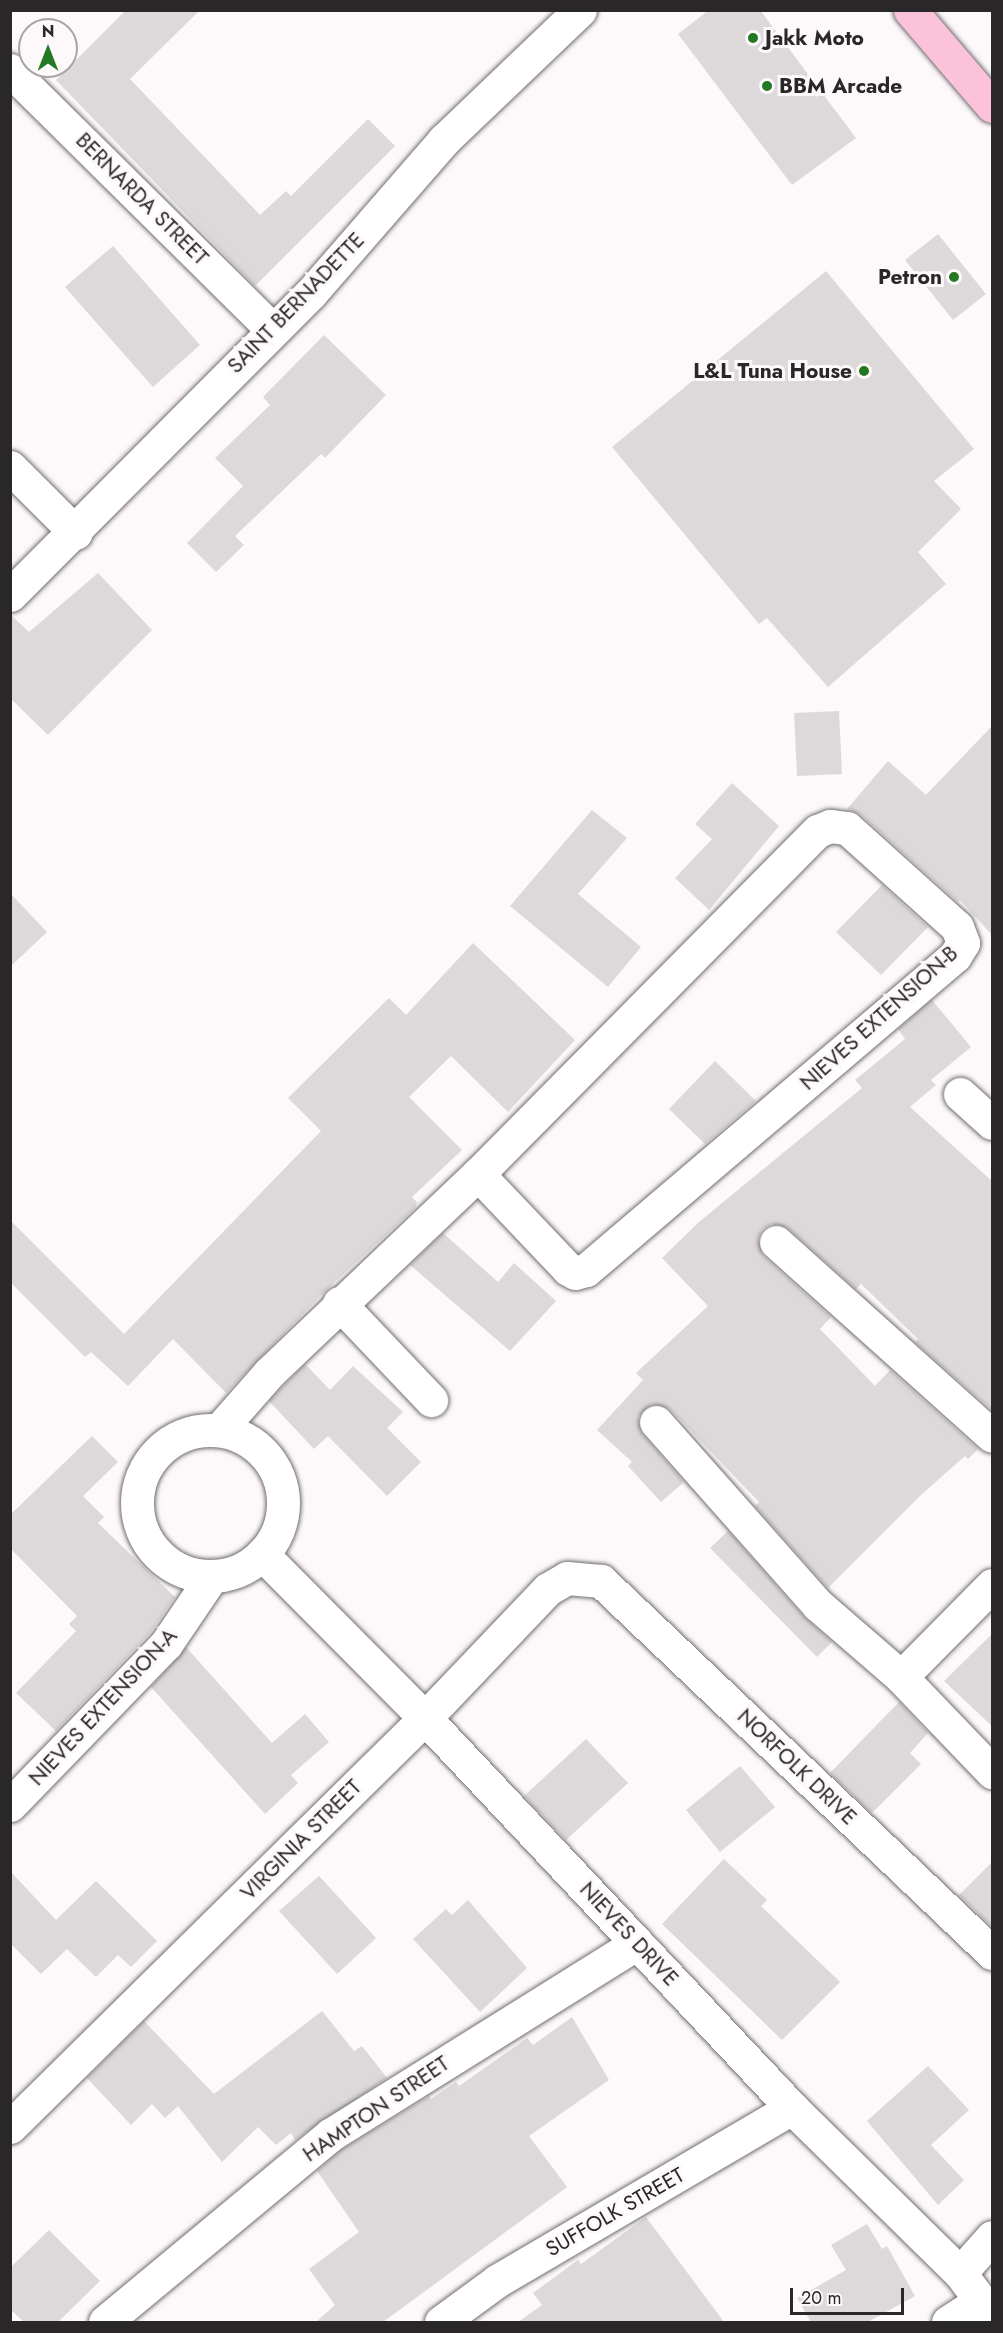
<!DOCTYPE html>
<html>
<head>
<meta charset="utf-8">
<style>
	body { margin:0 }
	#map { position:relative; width:1003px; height:2333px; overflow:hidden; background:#fdf8fa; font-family:Jost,sans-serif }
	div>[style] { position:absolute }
	.building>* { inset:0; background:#ddd8da }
	.roads { filter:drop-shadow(0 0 2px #726e6f) drop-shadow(0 0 2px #726e6f) }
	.minor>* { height:33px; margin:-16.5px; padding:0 16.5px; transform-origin:16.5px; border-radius:16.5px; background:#fff }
	.minor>.ring { margin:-16.5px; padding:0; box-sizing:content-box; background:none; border:33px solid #fff; border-radius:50% }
	.trunk>* { height:33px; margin:-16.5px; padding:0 16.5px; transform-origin:16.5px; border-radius:16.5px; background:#fcc2da }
	.dots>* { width:16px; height:16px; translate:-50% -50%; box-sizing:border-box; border:3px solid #fdf8fa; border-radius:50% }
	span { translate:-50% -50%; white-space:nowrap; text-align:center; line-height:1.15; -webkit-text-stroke:6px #fdf8fa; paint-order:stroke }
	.poi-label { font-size:21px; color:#292728; font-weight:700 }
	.left { translate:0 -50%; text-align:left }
	.right { translate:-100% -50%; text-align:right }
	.street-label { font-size:21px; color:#292728 }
	.frame { position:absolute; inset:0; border:12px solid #292728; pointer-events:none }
	.north { position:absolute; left:18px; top:18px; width:60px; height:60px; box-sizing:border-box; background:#fdf8fa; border:2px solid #a8a4a6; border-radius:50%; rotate:0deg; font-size:16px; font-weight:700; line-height:24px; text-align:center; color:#292728 }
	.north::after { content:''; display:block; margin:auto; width:21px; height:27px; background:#237825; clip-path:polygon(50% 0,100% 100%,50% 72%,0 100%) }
	.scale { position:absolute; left:790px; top:2288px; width:114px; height:27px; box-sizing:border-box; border:3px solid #292728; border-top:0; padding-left:8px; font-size:18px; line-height:21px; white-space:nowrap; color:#292728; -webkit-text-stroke:4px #fdf8fa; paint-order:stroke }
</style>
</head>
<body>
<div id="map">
	<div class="building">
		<i style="clip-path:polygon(126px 10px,200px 10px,130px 79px,260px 215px,286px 191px,291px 196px,368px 119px,395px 146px,255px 286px,56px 80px)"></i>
		<i style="clip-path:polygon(709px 10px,760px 10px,856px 138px,792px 185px,678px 34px)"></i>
		<i style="clip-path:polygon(938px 234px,986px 294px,953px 320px,905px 260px)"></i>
		<i style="clip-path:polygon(113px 246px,200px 345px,153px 387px,65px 287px)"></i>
		<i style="clip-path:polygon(826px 271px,974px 449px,934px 481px,961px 509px,918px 552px,946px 584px,828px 687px,767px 618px,759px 624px,612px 447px)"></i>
		<i style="clip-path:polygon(324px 335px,386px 395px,325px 458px,321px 454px,235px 536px,244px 545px,216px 572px,187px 543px,243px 486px,215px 458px,270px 405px,263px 397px)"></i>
		<i style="clip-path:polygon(98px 573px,152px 630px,48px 735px,10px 698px,10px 614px,29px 632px)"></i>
		<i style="clip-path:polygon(839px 711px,842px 774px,797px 776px,794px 713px)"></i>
		<i style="clip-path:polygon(993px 725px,993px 936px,960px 900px,958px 902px,860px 814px,847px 809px,888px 761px,926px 795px)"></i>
		<i style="clip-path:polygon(732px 783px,779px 826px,709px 910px,675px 878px,712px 839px,695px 824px)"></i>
		<i style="clip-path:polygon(592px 810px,627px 838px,578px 894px,641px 947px,608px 987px,510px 906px)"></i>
		<i style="clip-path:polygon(882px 885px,928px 927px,881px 975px,836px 932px)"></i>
		<i style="clip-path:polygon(10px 893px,47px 932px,10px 967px)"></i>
		<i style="clip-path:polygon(473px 943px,575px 1040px,508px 1112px,451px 1056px,409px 1097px,462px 1150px,412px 1197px,417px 1202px,415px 1208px,326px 1290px,226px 1393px,173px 1339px,128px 1386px,91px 1352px,85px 1357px,10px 1282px,10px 1220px,124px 1334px,321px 1131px,288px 1098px,389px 998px,406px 1015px)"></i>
		<i style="clip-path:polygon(932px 1000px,971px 1047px,931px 1080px,936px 1085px,910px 1107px,993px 1182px,993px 1411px,915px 1342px,918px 1339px,861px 1284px,856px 1289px,788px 1228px,771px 1224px,762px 1229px,758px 1239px,763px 1256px,831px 1317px,820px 1329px,875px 1386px,890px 1370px,978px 1449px,968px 1459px,965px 1456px,922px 1494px,828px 1588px,755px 1506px,759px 1502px,670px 1409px,652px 1404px,638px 1417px,642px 1434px,684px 1482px,661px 1502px,628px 1466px,632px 1462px,597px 1430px,643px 1380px,636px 1373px,708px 1306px,662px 1258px,699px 1222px,862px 1088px,855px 1080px,905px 1039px,898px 1029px)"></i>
		<i style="clip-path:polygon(715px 1061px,756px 1101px,705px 1144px,669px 1109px)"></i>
		<i style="clip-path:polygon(443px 1233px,498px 1282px,514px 1263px,556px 1301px,510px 1351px,410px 1265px)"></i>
		<i style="clip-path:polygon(305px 1364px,330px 1390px,353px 1366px,403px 1412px,387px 1428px,421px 1462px,387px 1496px,328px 1436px,314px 1449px,269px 1401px)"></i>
		<i style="clip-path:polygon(92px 1436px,118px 1462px,83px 1496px,104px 1517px,98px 1523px,175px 1597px,151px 1632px,56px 1731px,16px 1693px,76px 1631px,69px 1624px,77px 1616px,10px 1548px,10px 1515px)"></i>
		<i style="clip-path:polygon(728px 1531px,804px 1617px,832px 1642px,817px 1657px,710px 1548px)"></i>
		<i style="clip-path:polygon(993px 1633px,993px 1727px,944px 1681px)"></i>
		<i style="clip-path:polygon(186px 1647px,272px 1743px,305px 1714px,329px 1742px,291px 1775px,298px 1783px,265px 1814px,151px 1687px)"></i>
		<i style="clip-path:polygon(899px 1702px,928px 1733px,910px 1753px,921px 1764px,872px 1813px,830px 1773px)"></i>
		<i style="clip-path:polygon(586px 1739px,628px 1783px,566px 1840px,524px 1796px)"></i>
		<i style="clip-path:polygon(740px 1766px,775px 1807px,720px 1852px,686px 1810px)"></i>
		<i style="clip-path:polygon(724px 1859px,767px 1900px,761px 1906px,840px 1982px,782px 2040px,662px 1924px)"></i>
		<i style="clip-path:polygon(993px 1861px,993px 1928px,959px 1895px)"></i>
		<i style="clip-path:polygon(10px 1871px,56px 1920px,96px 1881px,157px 1941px,131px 1967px,118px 1955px,96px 1977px,67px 1949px,41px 1974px,10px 1943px)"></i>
		<i style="clip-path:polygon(319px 1876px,376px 1938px,337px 1974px,279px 1911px)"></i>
		<i style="clip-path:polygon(468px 1900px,527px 1968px,480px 2012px,413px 1939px,446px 1909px,452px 1915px)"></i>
		<i style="clip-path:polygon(322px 2011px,354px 2051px,362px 2046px,387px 2078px,295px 2140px,291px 2133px,276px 2145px,258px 2127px,222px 2162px,178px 2106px,165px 2118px,152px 2104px,131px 2125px,87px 2078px,144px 2021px,214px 2094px)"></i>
		<i style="clip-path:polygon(572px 2017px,609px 2080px,529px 2136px,567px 2187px,383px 2322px,316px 2322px,335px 2305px,309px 2269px,359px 2232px,317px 2171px,341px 2150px,429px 2096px,431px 2099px,456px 2082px,459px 2086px,527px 2038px,533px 2045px)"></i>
		<i style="clip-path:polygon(928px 2066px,969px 2110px,931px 2145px,964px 2180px,938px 2205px,867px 2121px)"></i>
		<i style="clip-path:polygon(646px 2217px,724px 2322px,518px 2322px,542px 2305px,533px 2293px,578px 2260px,581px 2264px)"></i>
		<i style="clip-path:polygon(867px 2224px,882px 2249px,887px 2246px,915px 2296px,868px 2322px,811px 2322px,797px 2298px,846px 2270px,831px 2245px)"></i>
		<i style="clip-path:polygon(49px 2230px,100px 2281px,58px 2322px,24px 2322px,10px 2309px,10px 2268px)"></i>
	</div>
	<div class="roads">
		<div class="minor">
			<i style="left:10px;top:70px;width:368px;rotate:44.7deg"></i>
			<i style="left:10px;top:467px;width:93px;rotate:45deg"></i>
			<i style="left:10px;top:595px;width:426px;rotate:-45.1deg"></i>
			<i style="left:311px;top:293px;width:203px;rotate:-49deg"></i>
			<i style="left:444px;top:140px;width:188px;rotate:-43.7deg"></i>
			<i style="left:960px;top:1094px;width:43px;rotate:42.2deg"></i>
			<i style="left:776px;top:1242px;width:290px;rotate:41.9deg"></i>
			<i style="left:339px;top:1303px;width:134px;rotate:46.5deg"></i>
			<i style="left:656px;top:1422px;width:244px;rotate:48.5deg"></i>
			<i style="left:818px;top:1605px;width:110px;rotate:40.9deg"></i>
			<i style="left:901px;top:1677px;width:132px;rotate:46.2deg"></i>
			<i style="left:219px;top:1430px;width:76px;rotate:-48.7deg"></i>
			<i style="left:269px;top:1373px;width:289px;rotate:-43.6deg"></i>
			<i style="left:478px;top:1174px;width:483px;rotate:-45.3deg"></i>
			<i style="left:818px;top:831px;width:13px;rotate:-23deg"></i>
			<i style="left:830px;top:826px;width:17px;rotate:7deg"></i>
			<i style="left:847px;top:828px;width:148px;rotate:42deg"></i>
			<i style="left:957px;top:927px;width:17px;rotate:69deg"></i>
			<i style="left:963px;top:943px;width:15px;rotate:122deg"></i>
			<i style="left:955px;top:956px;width:485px;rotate:139.6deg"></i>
			<i style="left:586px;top:1270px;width:11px;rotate:165deg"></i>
			<i style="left:575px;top:1273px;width:8px;rotate:-150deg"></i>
			<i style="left:568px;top:1269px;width:131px;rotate:-133.5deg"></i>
			<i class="ring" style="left:137px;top:1430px;width:113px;height:113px"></i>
			<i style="left:262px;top:1554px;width:231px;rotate:45.2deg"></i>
			<i style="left:425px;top:1718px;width:536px;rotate:46.74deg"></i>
			<i style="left:792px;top:2108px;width:235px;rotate:44.5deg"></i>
			<i style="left:960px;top:2273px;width:54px;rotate:53.3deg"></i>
			<i style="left:901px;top:1677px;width:129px;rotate:-45.3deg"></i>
			<i style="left:10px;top:1805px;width:224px;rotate:-45.9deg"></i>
			<i style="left:166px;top:1644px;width:82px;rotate:-55.9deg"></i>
			<i style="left:10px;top:2127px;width:583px;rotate:-44.58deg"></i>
			<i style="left:425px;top:1718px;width:178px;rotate:-46.4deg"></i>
			<i style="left:548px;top:1589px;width:22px;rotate:-30deg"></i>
			<i style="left:567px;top:1578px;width:34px;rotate:5deg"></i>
			<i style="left:601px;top:1581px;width:540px;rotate:43.57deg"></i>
			<i style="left:960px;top:2273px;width:48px;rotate:-48.4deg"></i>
			<i style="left:105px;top:2322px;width:293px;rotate:-39.7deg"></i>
			<i style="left:330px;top:2135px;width:362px;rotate:-32deg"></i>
			<i style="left:441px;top:2322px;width:69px;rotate:-36.2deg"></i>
			<i style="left:497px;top:2281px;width:342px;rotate:-30.4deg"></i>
			<i style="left:948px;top:2322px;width:38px;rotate:-33deg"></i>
		</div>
		<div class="trunk">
			<i style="left:910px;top:10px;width:126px;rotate:49.5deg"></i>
		</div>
	</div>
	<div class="dots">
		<i style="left:753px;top:38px;background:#237825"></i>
		<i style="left:767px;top:86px;background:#237825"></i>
		<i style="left:954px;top:277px;background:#237825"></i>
		<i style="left:864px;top:371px;background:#237825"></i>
	</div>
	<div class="poi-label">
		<span class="left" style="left:765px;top:38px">Jakk Moto</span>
		<span class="left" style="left:779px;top:86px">BBM Arcade</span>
		<span class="right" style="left:942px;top:277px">Petron</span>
		<span class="right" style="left:852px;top:371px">L&amp;L Tuna House</span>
	</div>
	<div class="street-label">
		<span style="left:142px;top:199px;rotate:45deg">BERNARDA STREET</span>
		<span style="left:296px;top:303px;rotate:-46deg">SAINT BERNADETTE</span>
		<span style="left:879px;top:1018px;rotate:-42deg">NIEVES EXTENSION-B</span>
		<span style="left:103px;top:1707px;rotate:-47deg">NIEVES EXTENSION-A</span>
		<span style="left:797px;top:1767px;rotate:44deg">NORFOLK DRIVE</span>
		<span style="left:301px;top:1840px;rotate:-45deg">VIRGINIA STREET</span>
		<span style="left:629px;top:1934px;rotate:47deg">NIEVES DRIVE</span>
		<span style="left:376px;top:2109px;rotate:-34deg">HAMPTON STREET</span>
		<span style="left:615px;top:2212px;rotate:-30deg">SUFFOLK STREET</span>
	</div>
	<div class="frame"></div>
	<div class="north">N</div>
	<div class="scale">20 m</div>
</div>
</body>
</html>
